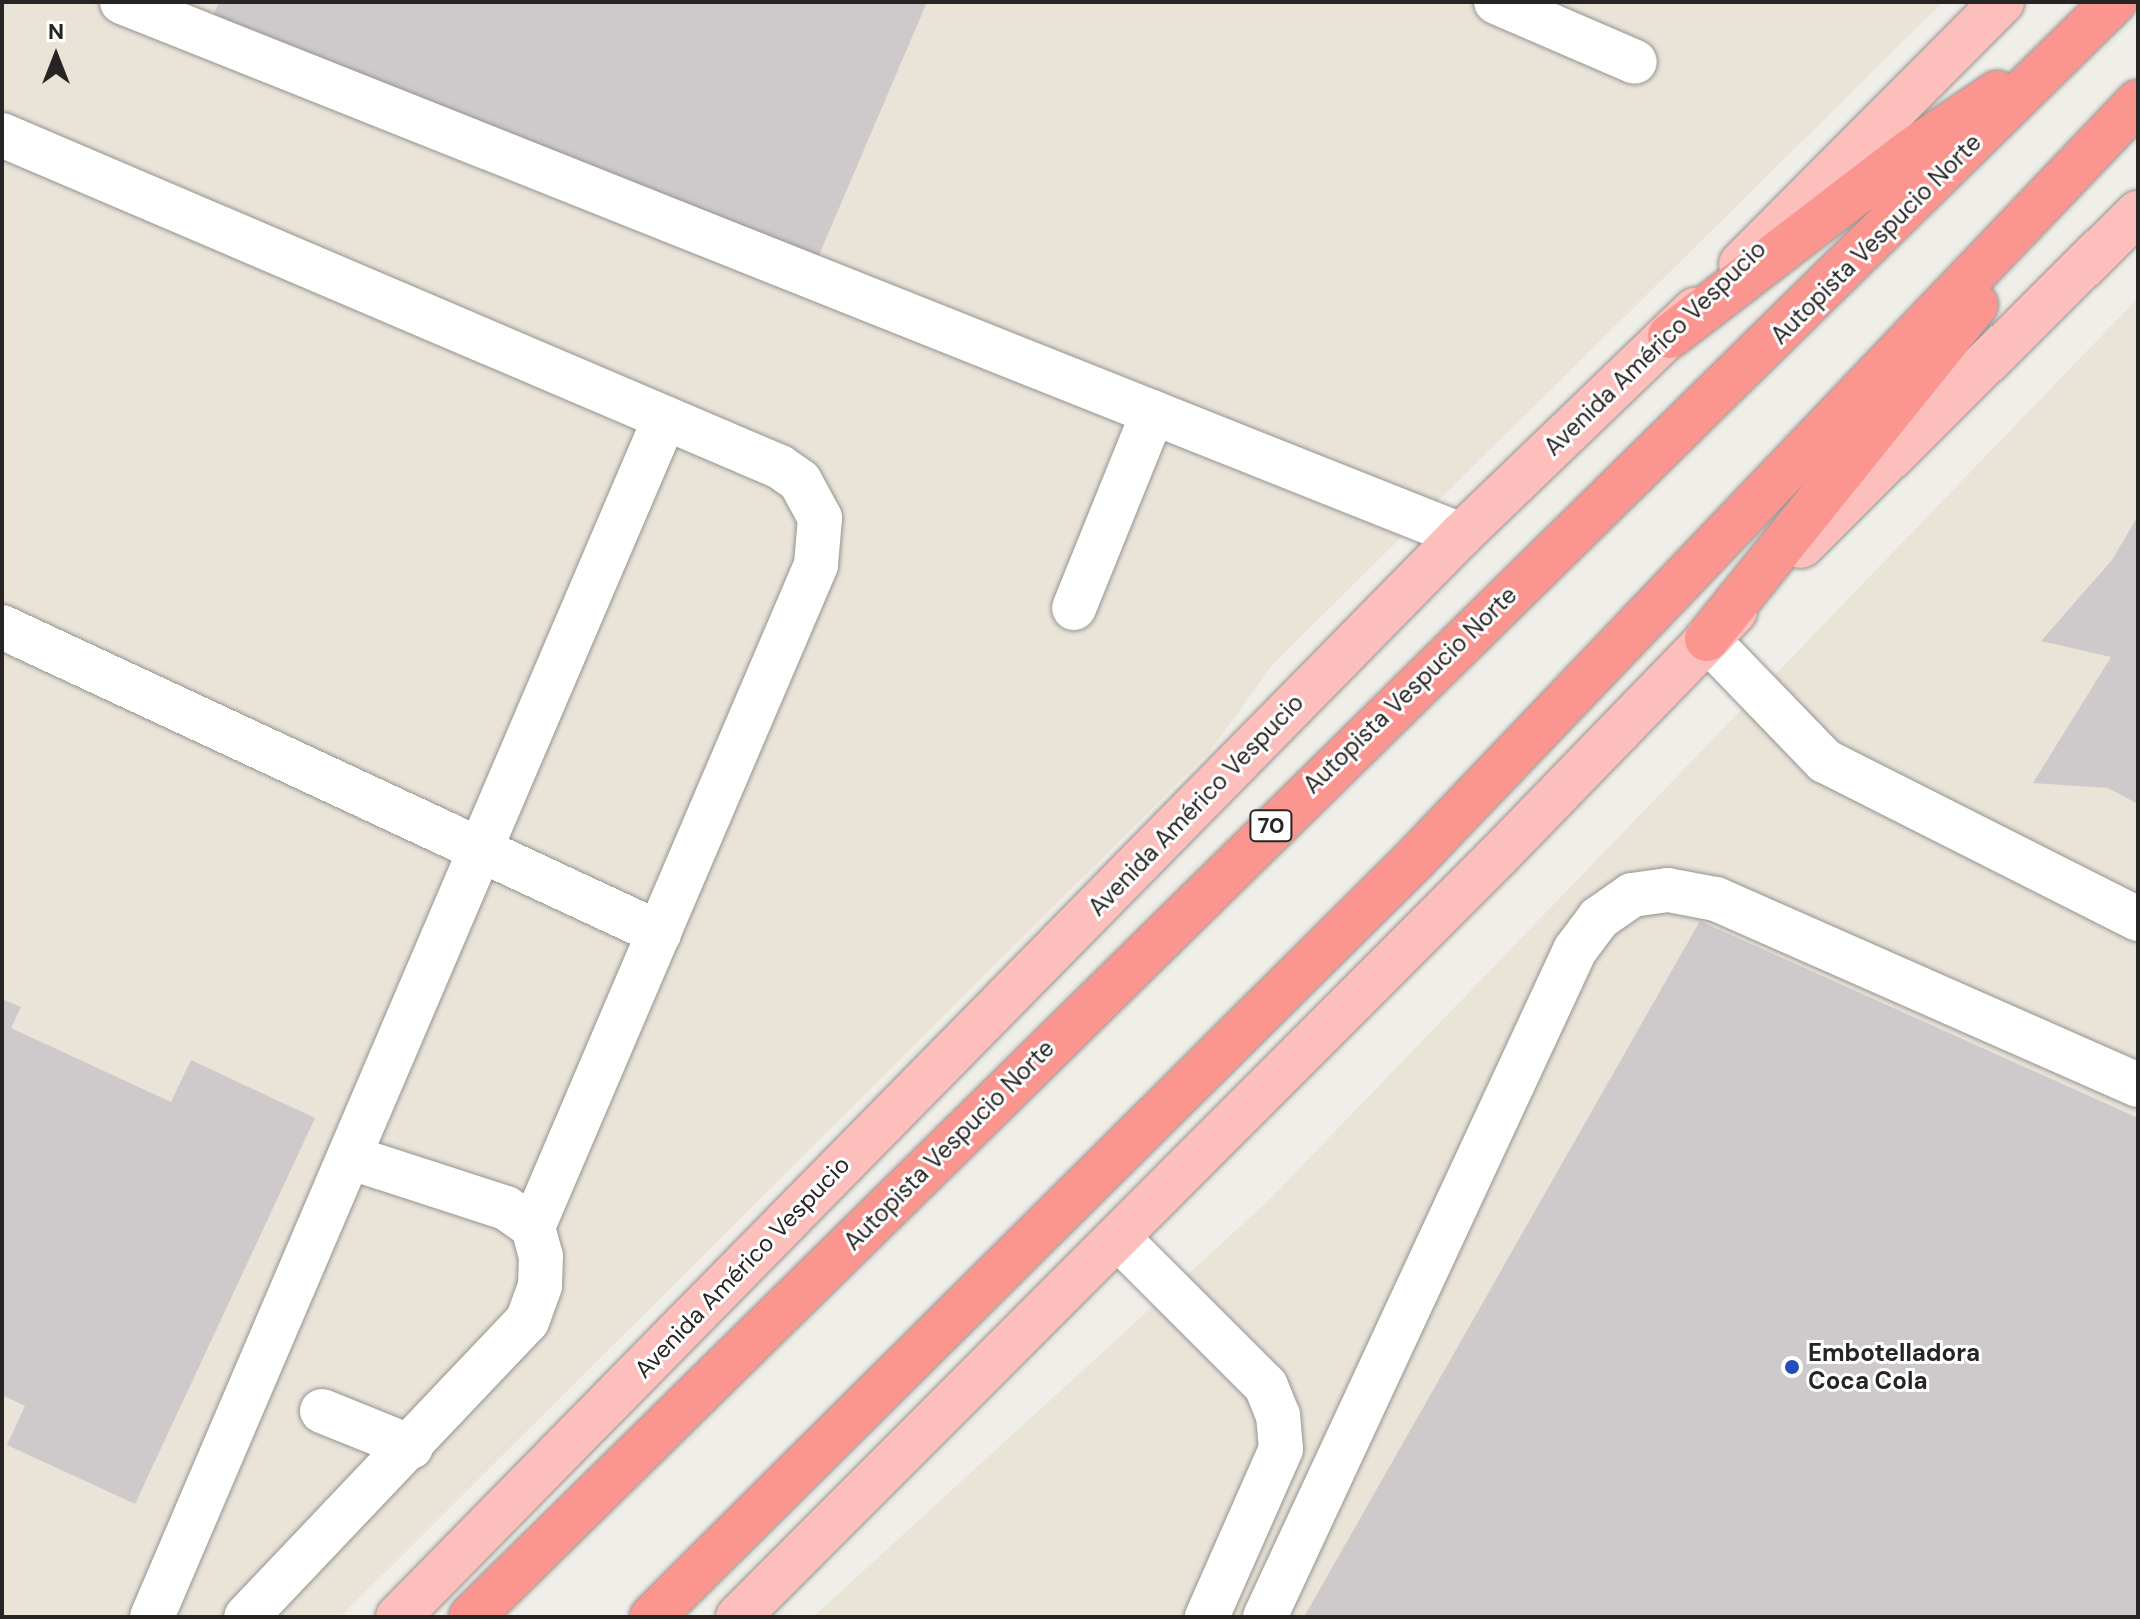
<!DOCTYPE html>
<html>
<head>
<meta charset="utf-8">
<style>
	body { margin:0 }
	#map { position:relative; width:2140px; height:1619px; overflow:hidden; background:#f0eee9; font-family:"DM Sans",sans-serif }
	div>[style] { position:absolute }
	.built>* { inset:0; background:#e9e3d8 }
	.building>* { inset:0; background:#cec9cb }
	.roads { filter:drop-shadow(0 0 2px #95938f) drop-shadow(0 0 2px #95938f) }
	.minor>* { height:44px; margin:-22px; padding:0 22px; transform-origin:22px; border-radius:22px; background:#fff }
	.major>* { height:44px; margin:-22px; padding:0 22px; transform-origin:22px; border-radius:22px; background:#fdbfbc }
	.highway>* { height:44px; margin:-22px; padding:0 22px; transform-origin:22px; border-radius:22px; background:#fb9590 }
	.dots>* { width:22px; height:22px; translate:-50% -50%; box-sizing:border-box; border:4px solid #fff; border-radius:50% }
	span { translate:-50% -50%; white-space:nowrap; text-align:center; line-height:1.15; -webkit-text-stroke:6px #fff; paint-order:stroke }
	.shield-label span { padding:2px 6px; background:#fff; border:2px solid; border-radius:6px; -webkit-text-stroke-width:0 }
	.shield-label { font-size:22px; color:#262523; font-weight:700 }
	.street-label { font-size:24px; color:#262523 }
	.poi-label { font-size:24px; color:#262523; font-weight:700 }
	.left { translate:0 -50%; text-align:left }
	.frame { position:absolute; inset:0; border:4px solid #262523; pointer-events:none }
	.north { position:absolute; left:16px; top:16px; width:80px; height:80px; -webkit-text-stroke:6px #fff; paint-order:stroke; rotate:0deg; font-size:22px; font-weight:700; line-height:32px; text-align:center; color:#262523 }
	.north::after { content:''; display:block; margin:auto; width:28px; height:36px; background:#262523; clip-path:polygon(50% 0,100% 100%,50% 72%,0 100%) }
</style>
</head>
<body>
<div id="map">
	<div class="built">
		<i style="clip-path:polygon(2px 2px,1943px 2px,1273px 664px,1210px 751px,340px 1617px,2px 1617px)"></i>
		<i style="clip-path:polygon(2138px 298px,2138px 1617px,813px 1617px,1267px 1202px)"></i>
	</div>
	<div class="building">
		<i style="clip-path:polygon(219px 2px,927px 2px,813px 269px,213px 16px)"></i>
		<i style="clip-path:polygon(2138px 516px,2138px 804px,2108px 788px,2033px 783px,2111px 657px,2041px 641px,2112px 560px)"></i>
		<i style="clip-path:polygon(1700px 921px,2138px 1118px,2138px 1617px,1304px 1617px)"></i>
		<i style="clip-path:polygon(2px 999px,21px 1007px,11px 1028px,171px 1102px,191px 1060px,315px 1118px,135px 1504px,7px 1445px,25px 1406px,2px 1395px)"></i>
	</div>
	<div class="roads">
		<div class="minor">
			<i style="left:122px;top:2px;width:1441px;rotate:21.71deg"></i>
			<i style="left:1496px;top:2px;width:151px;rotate:23.3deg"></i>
			<i style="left:2px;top:135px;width:846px;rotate:23.11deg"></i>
			<i style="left:780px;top:467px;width:24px;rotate:35deg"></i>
			<i style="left:800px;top:481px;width:42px;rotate:61.6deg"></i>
			<i style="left:820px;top:518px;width:47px;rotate:94.9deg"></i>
			<i style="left:816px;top:565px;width:720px;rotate:113.15deg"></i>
			<i style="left:533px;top:1227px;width:30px;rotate:75deg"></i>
			<i style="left:541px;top:1256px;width:30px;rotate:92deg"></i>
			<i style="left:540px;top:1286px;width:37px;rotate:110deg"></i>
			<i style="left:527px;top:1321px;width:408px;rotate:133.5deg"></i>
			<i style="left:1074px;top:608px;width:211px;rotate:-68deg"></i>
			<i style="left:2px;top:627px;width:725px;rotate:24.97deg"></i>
			<i style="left:1707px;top:639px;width:170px;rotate:46deg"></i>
			<i style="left:1825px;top:761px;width:351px;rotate:26.8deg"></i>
			<i style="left:349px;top:1157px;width:165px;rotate:18deg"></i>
			<i style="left:506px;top:1208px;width:33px;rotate:35deg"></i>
			<i style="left:1118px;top:1238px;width:209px;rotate:45deg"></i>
			<i style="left:1266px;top:1386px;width:31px;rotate:68deg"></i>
			<i style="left:1278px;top:1415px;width:34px;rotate:85deg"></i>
			<i style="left:1281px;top:1449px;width:184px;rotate:113.8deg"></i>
			<i style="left:322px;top:1411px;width:96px;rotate:22deg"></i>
			<i style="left:152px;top:1617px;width:1304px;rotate:-66.84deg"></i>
			<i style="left:1265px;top:1617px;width:736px;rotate:-65.07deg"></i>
			<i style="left:1575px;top:950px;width:40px;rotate:-53deg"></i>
			<i style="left:1599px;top:918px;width:40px;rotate:-34.9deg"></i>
			<i style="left:1632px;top:895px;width:36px;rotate:-8deg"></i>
			<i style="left:1668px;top:890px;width:49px;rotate:10.6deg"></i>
			<i style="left:1716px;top:899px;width:461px;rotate:23.8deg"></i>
		</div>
		<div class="major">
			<i style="left:1741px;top:264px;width:370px;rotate:-45.1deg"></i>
			<i style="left:1801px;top:546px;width:474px;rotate:-44.7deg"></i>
			<i style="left:398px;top:1617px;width:1517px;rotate:-45.51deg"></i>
			<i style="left:1461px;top:535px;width:325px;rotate:-43.9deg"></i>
			<i style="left:738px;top:1617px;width:1074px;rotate:-45.04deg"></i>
			<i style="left:1497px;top:857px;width:342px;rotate:-45.9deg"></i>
		</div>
		<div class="highway">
			<i style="left:1670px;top:336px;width:304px;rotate:-37.5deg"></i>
			<i style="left:1911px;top:151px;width:104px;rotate:-34deg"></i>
			<i style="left:1707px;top:639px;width:429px;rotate:-51.2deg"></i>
			<i style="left:471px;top:1617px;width:2304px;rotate:-44.51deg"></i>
			<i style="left:652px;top:1617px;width:1078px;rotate:-44.81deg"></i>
			<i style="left:1417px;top:857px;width:1044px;rotate:-46.32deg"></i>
		</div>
	</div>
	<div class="dots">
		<i style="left:1792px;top:1367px;background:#244dbc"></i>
	</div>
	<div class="shield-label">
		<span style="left:1271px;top:826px">70</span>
	</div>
	<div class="street-label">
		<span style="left:1876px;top:239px;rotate:-45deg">Autopista Vespucio Norte</span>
		<span style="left:1655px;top:348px;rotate:-44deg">Avenida Américo Vespucio</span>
		<span style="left:1410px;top:690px;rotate:-44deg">Autopista Vespucio Norte</span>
		<span style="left:1196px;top:805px;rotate:-46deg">Avenida Américo Vespucio</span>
		<span style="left:949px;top:1145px;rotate:-45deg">Autopista Vespucio Norte</span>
		<span style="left:742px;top:1267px;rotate:-46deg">Avenida Américo Vespucio</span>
	</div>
	<div class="poi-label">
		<span class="left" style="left:1808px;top:1367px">Embotelladora<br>Coca Cola</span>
	</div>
	<div class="frame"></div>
	<div class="north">N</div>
</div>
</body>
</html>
